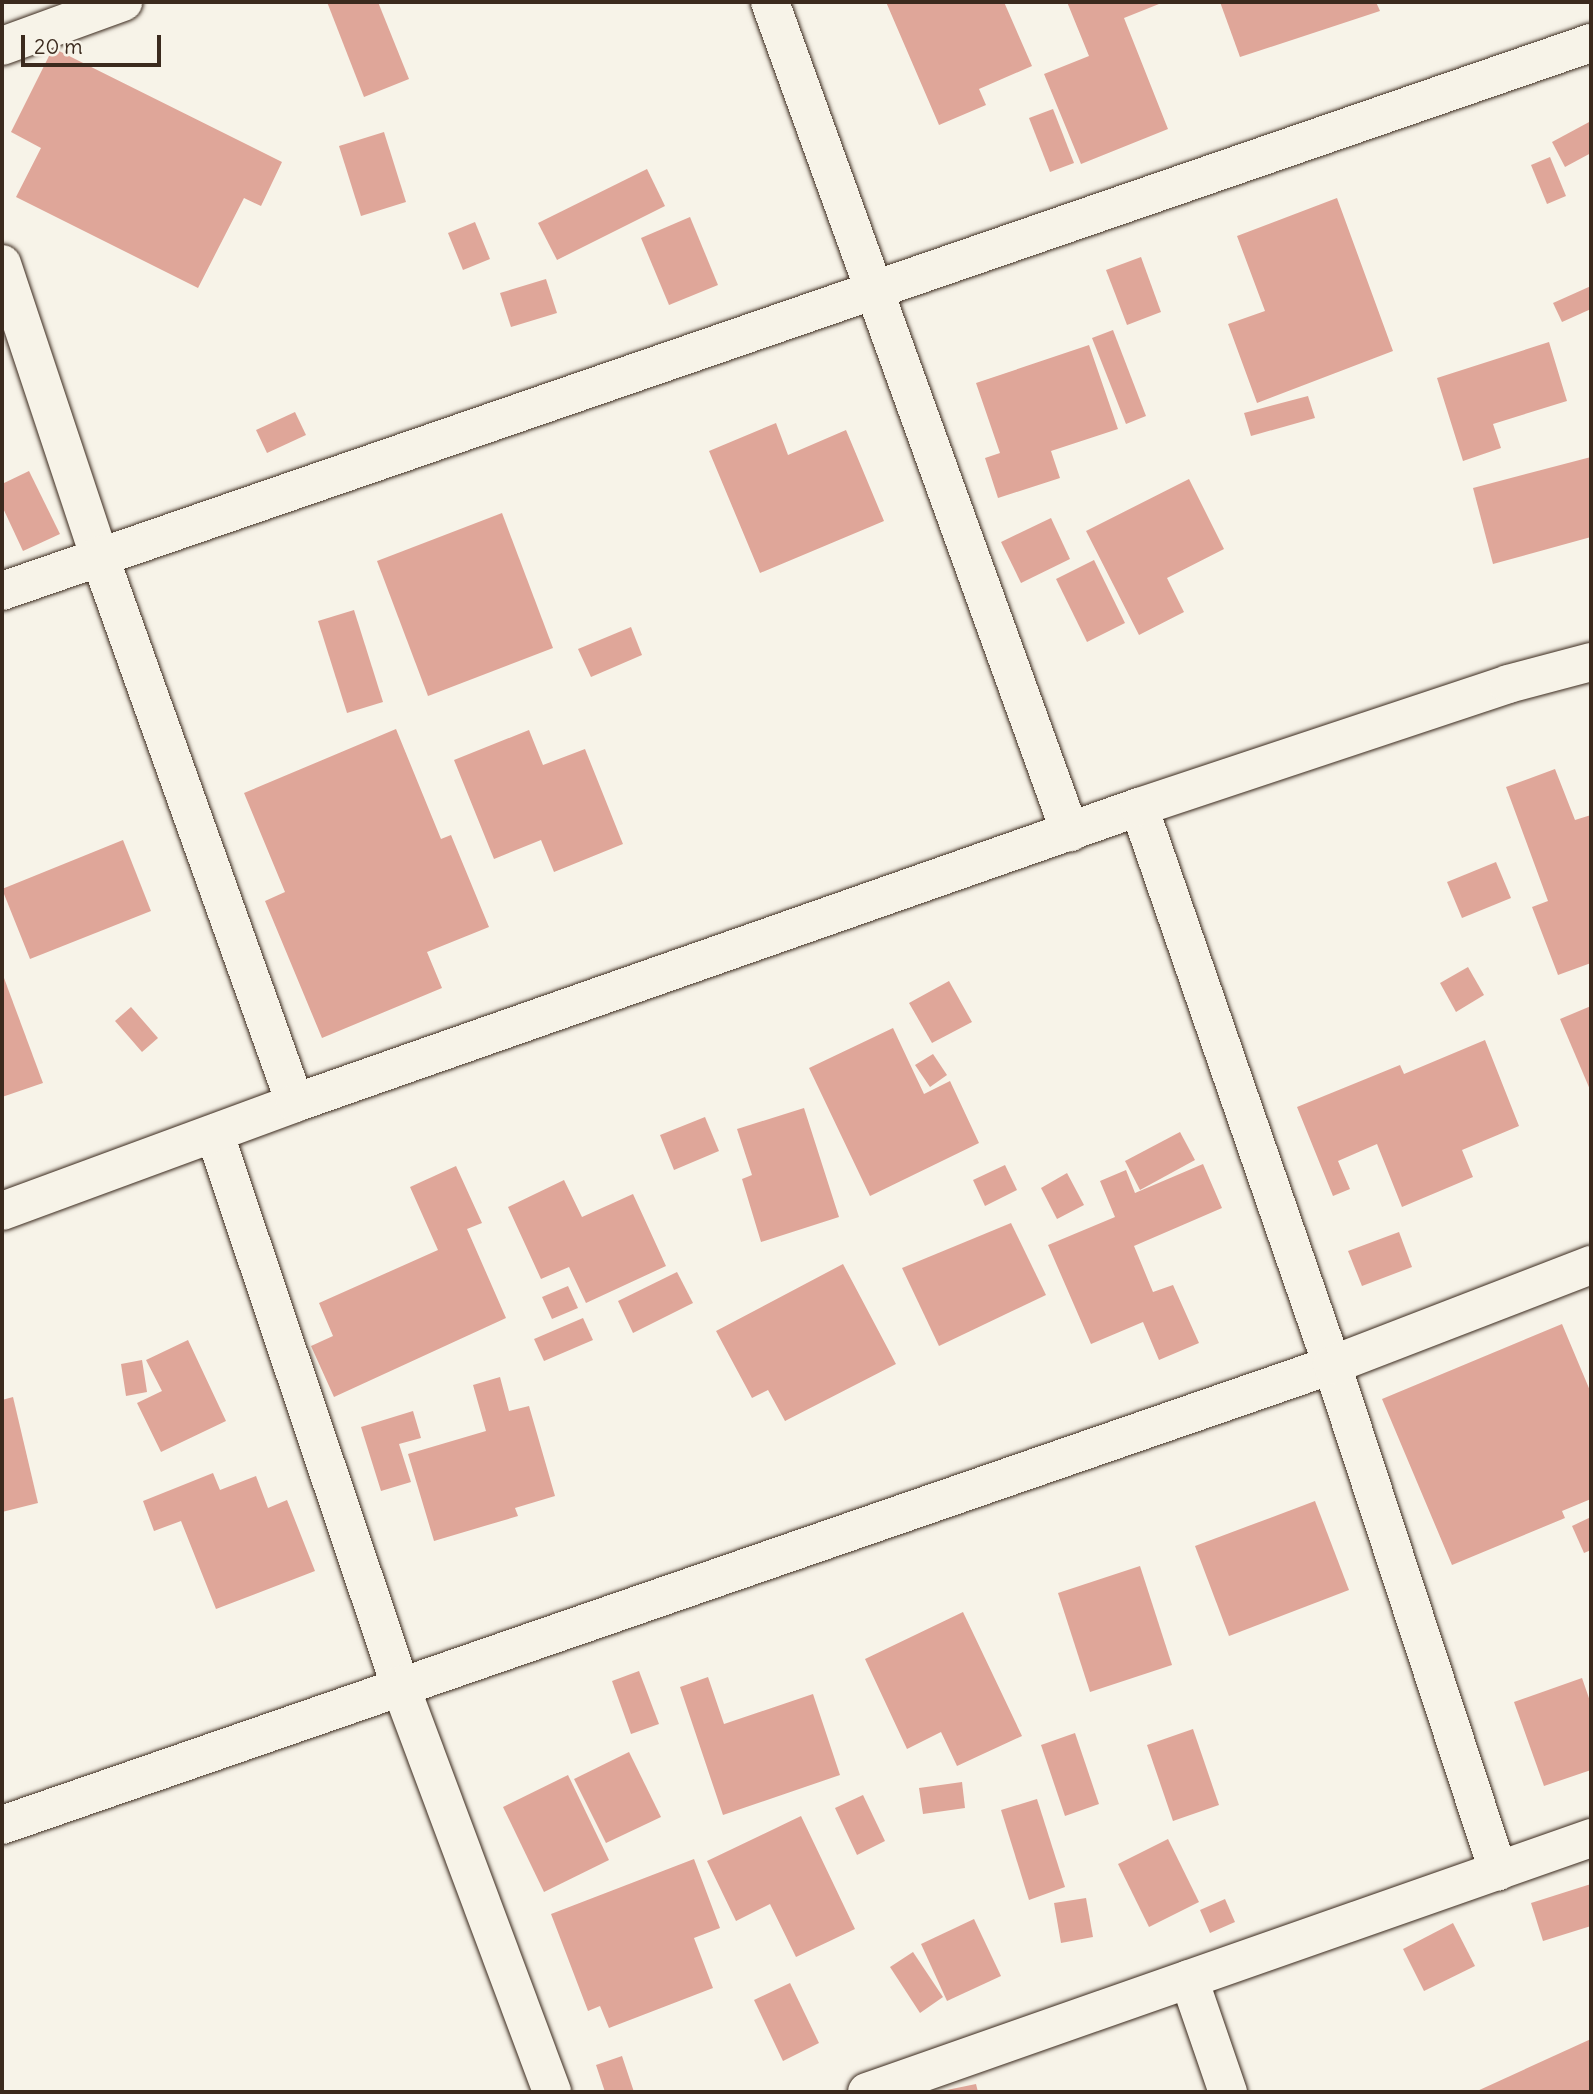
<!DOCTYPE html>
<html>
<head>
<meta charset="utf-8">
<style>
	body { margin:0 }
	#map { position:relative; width:1593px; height:2094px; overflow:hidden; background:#f7f3e8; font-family:Delius,sans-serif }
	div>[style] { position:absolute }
	.building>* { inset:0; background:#dfa699 }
	.roads { filter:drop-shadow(0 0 2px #3b2a1e) drop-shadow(0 0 2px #3b2a1e) }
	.minor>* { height:38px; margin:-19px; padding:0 19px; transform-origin:19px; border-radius:19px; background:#f7f3e8 }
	span { translate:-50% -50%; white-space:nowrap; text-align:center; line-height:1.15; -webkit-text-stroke:6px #f7f3e8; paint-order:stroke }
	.frame { position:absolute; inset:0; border:4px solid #3b2a1e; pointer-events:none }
	.scale { position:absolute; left:21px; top:35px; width:140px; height:32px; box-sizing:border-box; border:4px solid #3b2a1e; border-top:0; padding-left:9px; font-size:21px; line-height:24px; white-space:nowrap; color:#3b2a1e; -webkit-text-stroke:5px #f7f3e8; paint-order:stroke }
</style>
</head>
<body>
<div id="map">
	<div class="building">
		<i style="clip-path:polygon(327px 2px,378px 2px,409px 79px,364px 97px)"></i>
		<i style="clip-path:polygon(886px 2px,1004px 2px,1032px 66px,979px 89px,986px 105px,939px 125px)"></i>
		<i style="clip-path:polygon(1067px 2px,1164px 2px,1124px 18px,1168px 129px,1081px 164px,1044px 74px,1089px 56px)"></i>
		<i style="clip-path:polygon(1220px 2px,1376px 2px,1380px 11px,1240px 57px)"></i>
		<i style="clip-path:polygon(53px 48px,282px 162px,261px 206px,244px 198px,198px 288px,16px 197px,41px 148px,11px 132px)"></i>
		<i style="clip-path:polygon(1053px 109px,1074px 163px,1050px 172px,1029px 118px)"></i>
		<i style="clip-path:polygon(1591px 121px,1591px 153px,1565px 167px,1552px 142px)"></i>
		<i style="clip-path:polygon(384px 132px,406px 202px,361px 216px,339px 146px)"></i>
		<i style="clip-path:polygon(1550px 157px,1566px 196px,1547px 204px,1531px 165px)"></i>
		<i style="clip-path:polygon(647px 169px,665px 206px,557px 260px,538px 223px)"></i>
		<i style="clip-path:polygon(1337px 198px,1393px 351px,1257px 403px,1228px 324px,1265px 311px,1237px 236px)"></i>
		<i style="clip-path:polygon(690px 217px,718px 285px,669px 305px,641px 238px)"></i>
		<i style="clip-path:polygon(475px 222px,490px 259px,463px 270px,448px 233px)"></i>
		<i style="clip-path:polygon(1141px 257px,1161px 312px,1127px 325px,1106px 270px)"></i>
		<i style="clip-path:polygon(546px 279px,557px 313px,511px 327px,500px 293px)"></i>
		<i style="clip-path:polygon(1591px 286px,1591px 309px,1562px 322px,1553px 303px)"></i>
		<i style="clip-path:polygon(1113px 330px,1146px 416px,1126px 424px,1092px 338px)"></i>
		<i style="clip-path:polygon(1549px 342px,1567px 401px,1493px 424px,1501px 448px,1463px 461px,1437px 378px)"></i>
		<i style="clip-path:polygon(1089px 345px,1118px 429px,1051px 451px,1060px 478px,998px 498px,985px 458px,1000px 453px,976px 383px)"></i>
		<i style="clip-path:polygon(1308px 396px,1315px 418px,1251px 436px,1244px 413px)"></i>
		<i style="clip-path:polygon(295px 412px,306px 435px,267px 453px,256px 430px)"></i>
		<i style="clip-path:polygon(776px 423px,788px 455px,846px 430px,884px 521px,760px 573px,709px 451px)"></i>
		<i style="clip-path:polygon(1591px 457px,1591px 537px,1493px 564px,1473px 488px)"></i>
		<i style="clip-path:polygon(29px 471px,60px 534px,23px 551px,2px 506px,2px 484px)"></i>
		<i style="clip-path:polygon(1189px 479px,1224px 549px,1167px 578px,1184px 612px,1139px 635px,1086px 531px)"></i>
		<i style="clip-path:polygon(502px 513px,553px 648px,428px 696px,377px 561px)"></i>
		<i style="clip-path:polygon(1051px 518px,1070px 559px,1021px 583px,1001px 542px)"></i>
		<i style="clip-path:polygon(1094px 560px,1125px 623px,1087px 642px,1056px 579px)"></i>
		<i style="clip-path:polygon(354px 610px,383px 702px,347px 713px,318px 621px)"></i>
		<i style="clip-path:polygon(631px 627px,642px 655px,591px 677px,578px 649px)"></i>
		<i style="clip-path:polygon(396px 729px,441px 839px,451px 835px,489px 927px,427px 952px,442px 988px,322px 1038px,265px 901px,285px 892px,244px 793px)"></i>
		<i style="clip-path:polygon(529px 730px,543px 765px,585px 749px,623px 844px,554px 872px,541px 840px,494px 859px,454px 760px)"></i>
		<i style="clip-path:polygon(1555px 769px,1575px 820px,1591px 815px,1591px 963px,1558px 975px,1532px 907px,1548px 901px,1506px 787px)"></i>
		<i style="clip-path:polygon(123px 840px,151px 911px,30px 959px,2px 889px)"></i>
		<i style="clip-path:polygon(1496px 862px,1511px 898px,1462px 918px,1447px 882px)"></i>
		<i style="clip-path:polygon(1468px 967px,1484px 995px,1456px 1012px,1440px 983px)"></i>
		<i style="clip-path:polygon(4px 978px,43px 1083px,2px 1097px,2px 979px)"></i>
		<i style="clip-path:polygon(949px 981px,972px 1022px,932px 1043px,909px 1003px)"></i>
		<i style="clip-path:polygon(1591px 1006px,1591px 1092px,1560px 1019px)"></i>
		<i style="clip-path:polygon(131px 1007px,158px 1038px,142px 1052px,115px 1021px)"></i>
		<i style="clip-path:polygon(893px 1028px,924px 1094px,950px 1081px,979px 1143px,870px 1196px,809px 1068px)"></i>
		<i style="clip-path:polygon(1485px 1040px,1519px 1126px,1462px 1150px,1473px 1177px,1402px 1207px,1377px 1144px,1338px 1161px,1350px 1189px,1333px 1196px,1297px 1107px,1400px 1065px,1404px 1074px)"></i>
		<i style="clip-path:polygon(933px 1054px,947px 1075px,930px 1087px,915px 1065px)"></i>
		<i style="clip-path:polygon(804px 1108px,839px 1217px,761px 1242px,742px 1179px,752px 1175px,737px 1129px)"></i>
		<i style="clip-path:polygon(705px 1117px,719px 1151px,674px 1170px,660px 1135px)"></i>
		<i style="clip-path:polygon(1180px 1132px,1195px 1160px,1140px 1190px,1125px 1161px)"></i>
		<i style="clip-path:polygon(1203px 1164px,1222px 1208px,1134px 1246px,1153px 1292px,1173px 1285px,1199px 1343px,1159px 1360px,1143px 1322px,1091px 1344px,1048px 1245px,1115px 1217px,1100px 1181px,1126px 1170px,1135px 1193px)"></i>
		<i style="clip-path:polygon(1005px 1165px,1017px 1190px,985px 1206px,973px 1180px)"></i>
		<i style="clip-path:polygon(456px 1166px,482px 1223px,467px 1229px,506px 1318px,334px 1397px,311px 1346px,333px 1336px,319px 1303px,438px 1250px,410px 1187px)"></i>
		<i style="clip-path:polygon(1067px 1173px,1084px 1205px,1057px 1219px,1041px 1188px)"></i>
		<i style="clip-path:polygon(564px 1180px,582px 1217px,633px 1194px,666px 1266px,586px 1303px,569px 1267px,541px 1279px,508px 1207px)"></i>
		<i style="clip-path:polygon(1011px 1223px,1046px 1295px,939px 1346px,902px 1268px)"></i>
		<i style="clip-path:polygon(1399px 1232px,1412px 1267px,1362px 1286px,1348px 1251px)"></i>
		<i style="clip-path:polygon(843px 1264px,896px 1364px,785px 1421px,768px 1390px,752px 1398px,716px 1331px)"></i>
		<i style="clip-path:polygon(677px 1272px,693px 1303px,633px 1333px,618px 1301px)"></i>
		<i style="clip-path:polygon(568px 1286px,578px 1308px,552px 1319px,542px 1297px)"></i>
		<i style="clip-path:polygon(583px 1318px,593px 1340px,544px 1361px,534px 1339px)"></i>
		<i style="clip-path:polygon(1562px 1324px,1591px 1393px,1591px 1499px,1562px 1511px,1565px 1518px,1452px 1565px,1382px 1399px)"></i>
		<i style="clip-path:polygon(188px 1340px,226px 1421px,161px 1452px,137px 1403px,162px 1391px,146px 1360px)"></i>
		<i style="clip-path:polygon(142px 1360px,147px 1392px,126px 1396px,121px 1364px)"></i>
		<i style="clip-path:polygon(500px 1377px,509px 1411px,529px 1406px,555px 1496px,515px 1508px,518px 1516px,434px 1541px,408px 1454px,486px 1431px,473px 1385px)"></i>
		<i style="clip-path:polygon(13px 1397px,38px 1503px,2px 1512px,2px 1400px)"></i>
		<i style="clip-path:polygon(413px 1411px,421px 1438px,399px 1444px,411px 1482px,381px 1491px,361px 1427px)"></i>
		<i style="clip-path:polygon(213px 1473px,220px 1490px,256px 1476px,268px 1508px,287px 1500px,315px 1571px,216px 1609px,181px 1521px,154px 1531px,143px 1501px)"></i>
		<i style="clip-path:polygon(1315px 1501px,1349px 1590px,1229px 1636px,1195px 1546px)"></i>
		<i style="clip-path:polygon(1591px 1517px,1591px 1550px,1584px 1553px,1572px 1526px)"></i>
		<i style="clip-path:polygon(1140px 1566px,1172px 1665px,1090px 1692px,1058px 1593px)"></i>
		<i style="clip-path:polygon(963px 1612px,1022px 1736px,957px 1766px,941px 1732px,907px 1749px,865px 1659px)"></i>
		<i style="clip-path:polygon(639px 1671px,659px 1724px,631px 1734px,612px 1681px)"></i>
		<i style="clip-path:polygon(708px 1677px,724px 1724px,813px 1694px,840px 1775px,723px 1815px,680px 1687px)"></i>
		<i style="clip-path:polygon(1582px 1678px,1591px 1704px,1591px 1770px,1544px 1786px,1514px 1702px)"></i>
		<i style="clip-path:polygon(1193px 1729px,1219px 1805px,1173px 1821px,1147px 1745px)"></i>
		<i style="clip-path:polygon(1075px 1733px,1099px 1804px,1065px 1816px,1041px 1745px)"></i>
		<i style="clip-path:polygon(629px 1752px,661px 1817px,606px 1843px,574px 1779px)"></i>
		<i style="clip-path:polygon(568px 1775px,609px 1860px,544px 1892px,503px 1807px)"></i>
		<i style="clip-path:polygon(962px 1782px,965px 1808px,923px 1814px,919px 1788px)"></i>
		<i style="clip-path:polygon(863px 1795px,885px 1841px,857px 1855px,835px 1808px)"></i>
		<i style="clip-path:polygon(1037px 1799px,1065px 1887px,1029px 1900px,1001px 1810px)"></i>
		<i style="clip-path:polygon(801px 1816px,855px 1929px,796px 1957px,770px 1904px,736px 1921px,707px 1861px)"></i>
		<i style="clip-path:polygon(1168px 1839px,1199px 1902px,1149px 1927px,1118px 1864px)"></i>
		<i style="clip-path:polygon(694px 1859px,720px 1928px,694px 1938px,713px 1988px,609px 2028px,600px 2006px,588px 2011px,551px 1914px)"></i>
		<i style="clip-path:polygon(1591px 1884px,1591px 1926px,1543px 1941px,1531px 1903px)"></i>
		<i style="clip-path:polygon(1086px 1898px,1093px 1937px,1061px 1943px,1054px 1903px)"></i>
		<i style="clip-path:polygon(1225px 1899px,1235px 1922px,1210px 1933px,1200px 1910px)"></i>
		<i style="clip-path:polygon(974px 1919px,1001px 1976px,947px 2001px,921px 1944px)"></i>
		<i style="clip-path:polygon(1453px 1923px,1475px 1966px,1424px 1991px,1403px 1949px)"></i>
		<i style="clip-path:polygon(913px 1952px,943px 1997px,920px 2013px,890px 1967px)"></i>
		<i style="clip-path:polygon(790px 1983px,819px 2043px,783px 2061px,754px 2000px)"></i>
		<i style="clip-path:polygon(1591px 2039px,1591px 2092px,1475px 2092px)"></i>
		<i style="clip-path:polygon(622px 2056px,634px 2092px,605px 2092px,596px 2065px)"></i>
		<i style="clip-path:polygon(976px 2084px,978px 2092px,942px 2092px,942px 2091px)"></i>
	</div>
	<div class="roads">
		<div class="minor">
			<i style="left:770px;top:2px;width:883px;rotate:70.13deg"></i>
			<i style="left:2px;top:46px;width:129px;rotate:-20deg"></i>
			<i style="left:2px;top:264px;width:307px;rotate:71.6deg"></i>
			<i style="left:99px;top:555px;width:582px;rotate:70.32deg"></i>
			<i style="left:2px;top:591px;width:1681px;rotate:-19.03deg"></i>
			<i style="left:1139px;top:807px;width:590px;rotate:70.92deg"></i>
			<i style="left:1332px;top:1365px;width:533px;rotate:71.84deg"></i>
			<i style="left:215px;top:1135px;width:580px;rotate:71.41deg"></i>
			<i style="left:400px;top:1685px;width:434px;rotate:69.5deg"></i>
			<i style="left:2px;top:1211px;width:312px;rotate:-20.2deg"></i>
			<i style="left:295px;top:1103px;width:894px;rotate:-19.33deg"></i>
			<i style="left:1139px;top:807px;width:389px;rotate:-18.4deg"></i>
			<i style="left:1508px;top:684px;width:86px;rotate:-14.8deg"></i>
			<i style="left:2px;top:1825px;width:1407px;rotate:-19.08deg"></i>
			<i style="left:1332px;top:1365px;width:278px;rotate:-21.1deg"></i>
			<i style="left:1189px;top:1979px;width:120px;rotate:71deg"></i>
			<i style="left:867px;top:2092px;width:767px;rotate:-19.33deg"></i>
		</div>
	</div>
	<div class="frame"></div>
	<div class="scale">20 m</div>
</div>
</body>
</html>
